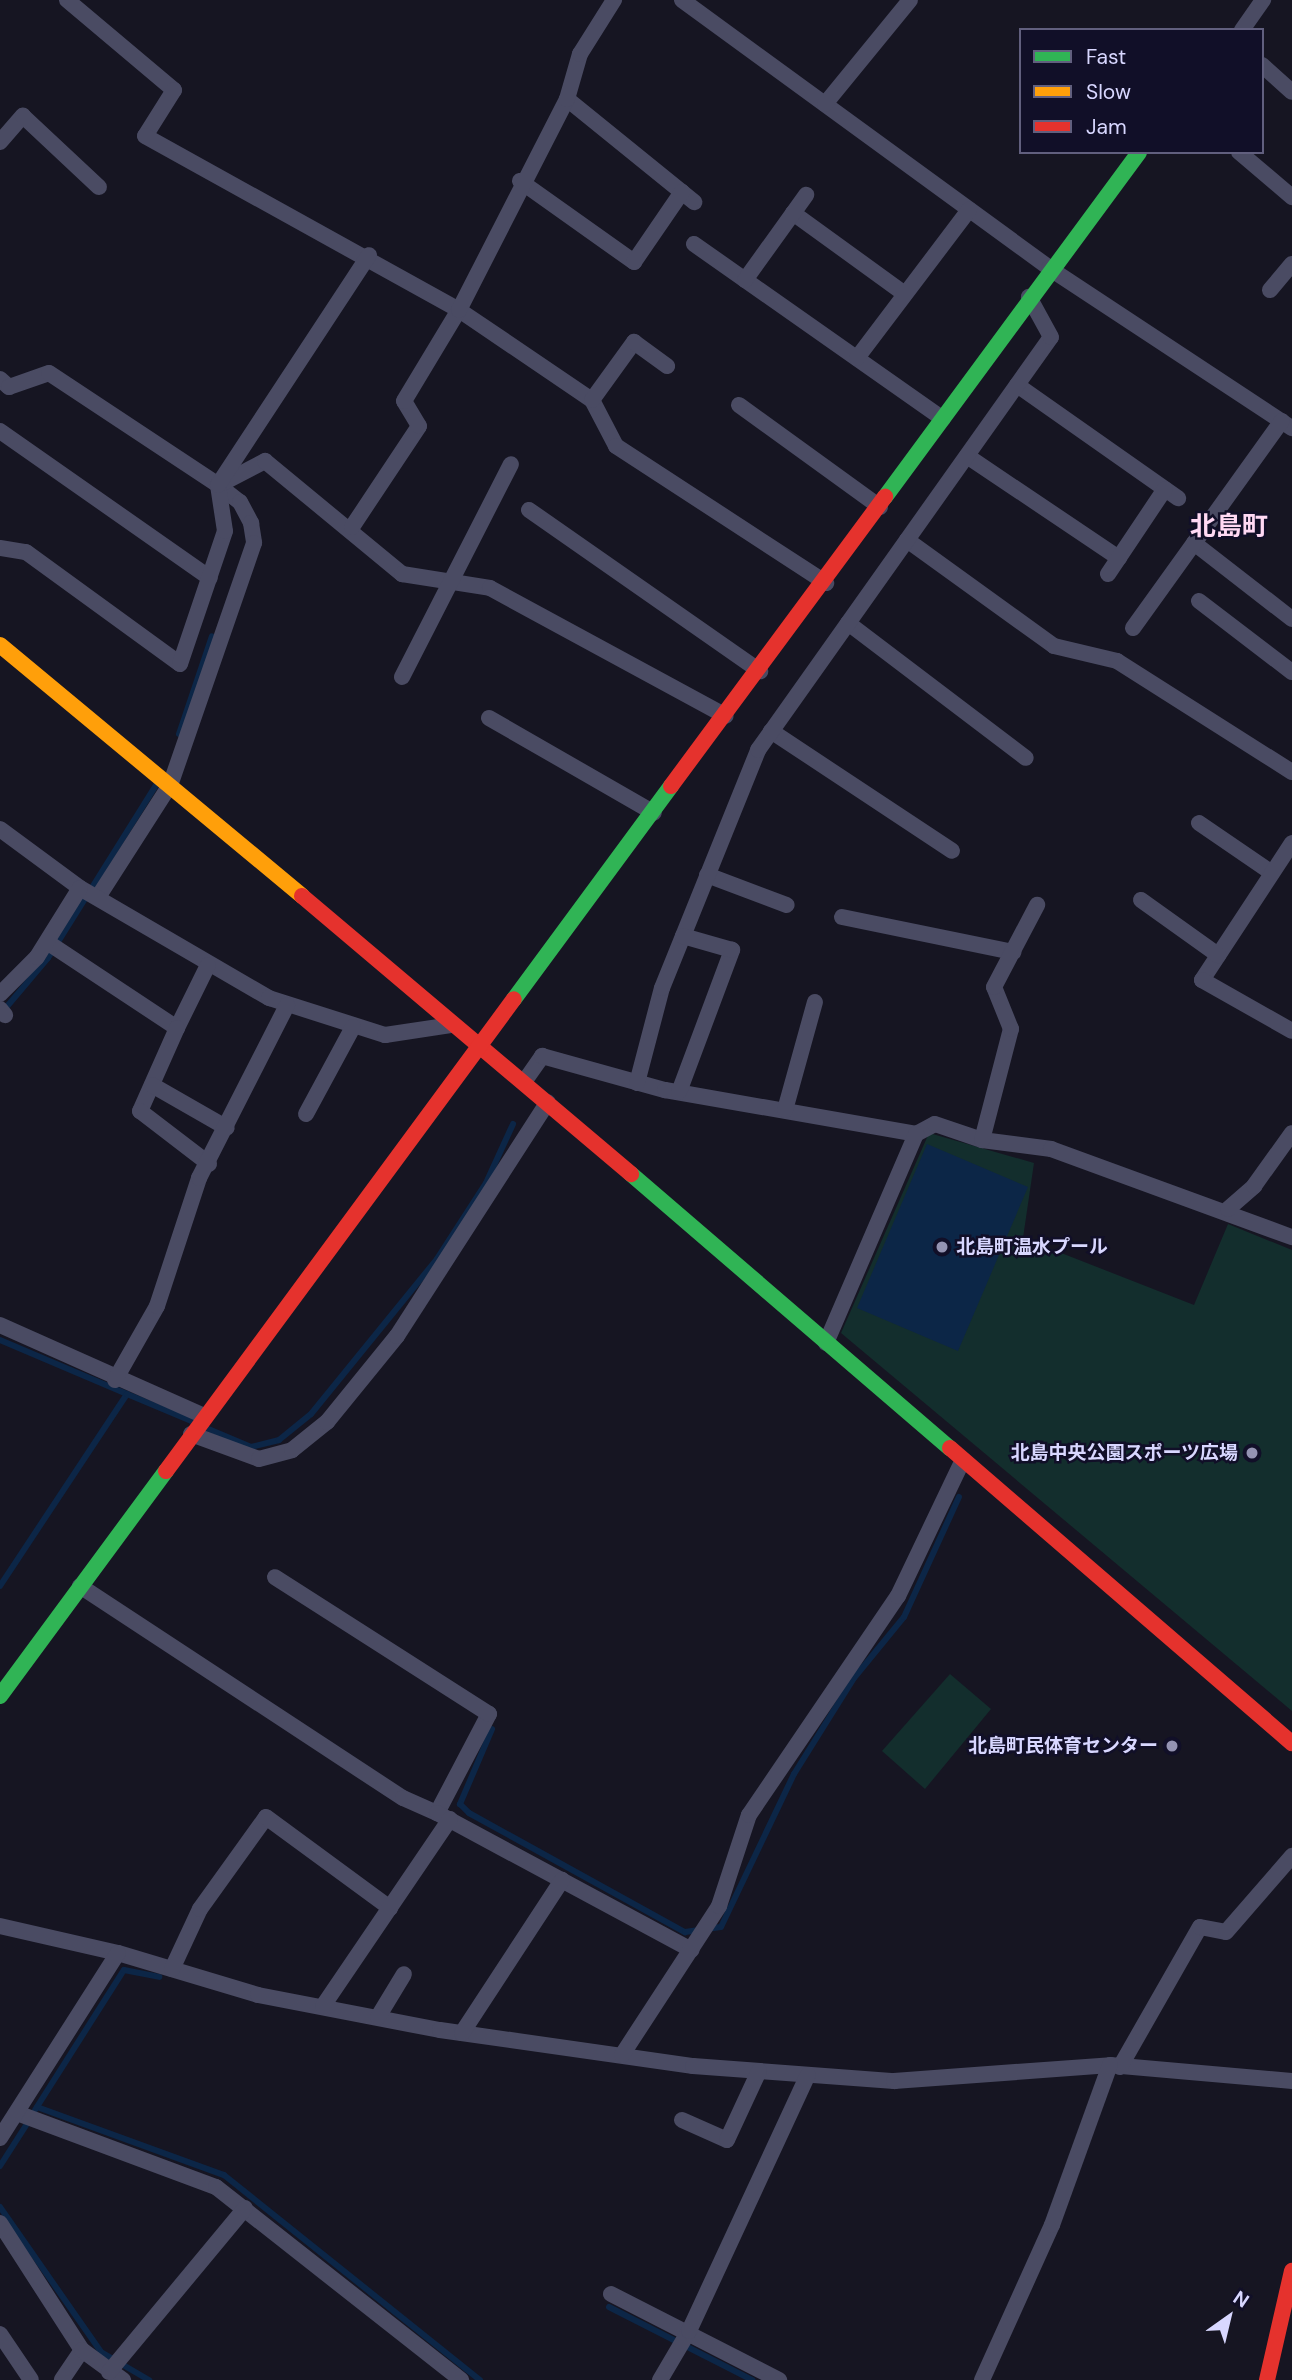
<!DOCTYPE html>
<html>
<head>
<meta charset="utf-8">
<style>
	body { margin:0 }
	#map { position:relative; width:1292px; height:2380px; overflow:hidden; background:#161522; font-family:"DM Sans","Noto Sans JP",sans-serif }
	div>[style] { position:absolute }
	.green>* { inset:0; background:#132e2d }
	.water>* { inset:0; background:#0c2647 }
	.stream>* { height:6px; margin:-3px; padding:0 3px; transform-origin:3px; border-radius:3px; background:#0c2647 }
	.street>* { height:16px; margin:-8px; padding:0 8px; transform-origin:8px; border-radius:8px; background:#4a4b63 }
	.fast>* { height:16px; margin:-8px; padding:0 8px; transform-origin:8px; border-radius:8px; background:#30b455 }
	.slow>* { height:16px; margin:-8px; padding:0 8px; transform-origin:8px; border-radius:8px; background:#ff9f0a }
	.jam>* { height:16px; margin:-8px; padding:0 8px; transform-origin:8px; border-radius:8px; background:#e5322d }
	.dots>* { width:19px; height:19px; translate:-50% -50%; box-sizing:border-box; border:4px solid #110f28; border-radius:50% }
	span { translate:-50% -50%; white-space:nowrap; text-align:center; line-height:1.15; -webkit-text-stroke:5px #110f28; paint-order:stroke }
	.poi-label { font-size:19px; color:#d8d7ff; font-weight:700 }
	.left { translate:0 -50%; text-align:left }
	.right { translate:-100% -50%; text-align:right }
	.district-label { font-size:26px; color:#ffd9f4; font-weight:700 }
	.legend { position:absolute; left:1019px; top:28px; width:245px; height:126px; box-sizing:border-box; background:#110f28; border:2px solid #615f7e; margin:0; padding:9px 12px; list-style:none; font-size:21px; color:#d8d7ff }
	.legend li { display:flex; align-items:center; gap:14px; height:35px }
	.legend b { width:35px; border:2px solid #615f7e }
	.north { position:absolute; left:1194px; top:2282px; width:70px; height:70px; -webkit-text-stroke:5px #110f28; paint-order:stroke; rotate:34deg; font-size:19px; font-weight:700; line-height:28px; text-align:center; color:#d8d7ff }
	.north::after { content:''; display:block; margin:auto; width:24px; height:32px; background:#d8d7ff; clip-path:polygon(50% 0,100% 100%,50% 72%,0 100%) }
</style>
</head>
<body>
<div id="map">
	<div class="green">
		<i style="clip-path:polygon(929px 1133px,1034px 1163px,1023px 1238px,1194px 1305px,1228px 1224px,1292px 1250px,1292px 1711px,841px 1333px)"></i>
		<i style="clip-path:polygon(950px 1674px,991px 1709px,925px 1789px,882px 1751px)"></i>
	</div>
	<div class="water">
		<i style="clip-path:polygon(927px 1144px,1028px 1187px,958px 1351px,857px 1308px)"></i>
	</div>
	<div class="stream">
		<i style="left:179px;top:734px;width:103px;rotate:-71.4deg"></i>
		<i style="left:4px;top:1010px;width:68px;rotate:-49.8deg"></i>
		<i style="left:48px;top:958px;width:208px;rotate:-58deg"></i>
		<i style="left:0;top:1340px;width:138px;rotate:23deg"></i>
		<i style="left:127px;top:1394px;width:230px;rotate:123.5deg"></i>
		<i style="left:127px;top:1394px;width:75px;rotate:22.8deg"></i>
		<i style="left:206px;top:1428px;width:49px;rotate:22.9deg"></i>
		<i style="left:251px;top:1447px;width:29px;rotate:-14deg"></i>
		<i style="left:279px;top:1440px;width:41px;rotate:-39.1deg"></i>
		<i style="left:311px;top:1414px;width:200px;rotate:-50.9deg"></i>
		<i style="left:437px;top:1259px;width:90px;rotate:-57.2deg"></i>
		<i style="left:486px;top:1183px;width:65px;rotate:-65.4deg"></i>
		<i style="left:492px;top:1729px;width:82px;rotate:113.1deg"></i>
		<i style="left:460px;top:1804px;width:13px;rotate:45deg"></i>
		<i style="left:469px;top:1813px;width:247px;rotate:28.9deg"></i>
		<i style="left:685px;top:1932px;width:36px;rotate:-8deg"></i>
		<i style="left:721px;top:1927px;width:170px;rotate:-64.5deg"></i>
		<i style="left:794px;top:1774px;width:113px;rotate:-58deg"></i>
		<i style="left:854px;top:1678px;width:79px;rotate:-50.7deg"></i>
		<i style="left:904px;top:1617px;width:132px;rotate:-65.4deg"></i>
		<i style="left:37px;top:2107px;width:199px;rotate:20deg"></i>
		<i style="left:224px;top:2175px;width:328px;rotate:38.7deg"></i>
		<i style="left:35px;top:2110px;width:166px;rotate:-57.6deg"></i>
		<i style="left:124px;top:1970px;width:36px;rotate:11deg"></i>
		<i style="left:0;top:2166px;width:56px;rotate:-57.4deg"></i>
		<i style="left:0;top:2207px;width:177px;rotate:55.1deg"></i>
		<i style="left:101px;top:2352px;width:56px;rotate:30.3deg"></i>
		<i style="left:609px;top:2307px;width:161px;rotate:27deg"></i>
	</div>
	<div class="street">
		<i style="left:67px;top:0;width:140px;rotate:40.1deg"></i>
		<i style="left:174px;top:90px;width:54px;rotate:122.2deg"></i>
		<i style="left:145px;top:136px;width:359px;rotate:29deg"></i>
		<i style="left:459px;top:310px;width:161px;rotate:34.1deg"></i>
		<i style="left:592px;top:400px;width:52px;rotate:62.4deg"></i>
		<i style="left:616px;top:446px;width:251px;rotate:33.1deg"></i>
		<i style="left:682px;top:0;width:454px;rotate:36.1deg"></i>
		<i style="left:1049px;top:268px;width:291px;rotate:33.4deg"></i>
		<i style="left:1242px;top:30px;width:37px;rotate:-55deg"></i>
		<i style="left:1262px;top:65px;width:40px;rotate:42deg"></i>
		<i style="left:567px;top:99px;width:164px;rotate:39deg"></i>
		<i style="left:825px;top:104px;width:134px;rotate:-50.7deg"></i>
		<i style="left:0;top:142px;width:35px;rotate:-49deg"></i>
		<i style="left:23px;top:116px;width:104px;rotate:43.1deg"></i>
		<i style="left:1239px;top:152px;width:70px;rotate:40.3deg"></i>
		<i style="left:520px;top:181px;width:140px;rotate:35.4deg"></i>
		<i style="left:634px;top:262px;width:85px;rotate:-55.6deg"></i>
		<i style="left:793px;top:213px;width:138px;rotate:35.9deg"></i>
		<i style="left:694px;top:244px;width:304px;rotate:35.1deg"></i>
		<i style="left:745px;top:280px;width:105px;rotate:-54.3deg"></i>
		<i style="left:1270px;top:290px;width:34px;rotate:-50deg"></i>
		<i style="left:857px;top:358px;width:186px;rotate:-52.9deg"></i>
		<i style="left:0;top:379px;width:12px;rotate:42deg"></i>
		<i style="left:9px;top:387px;width:42px;rotate:-19.3deg"></i>
		<i style="left:49px;top:373px;width:203px;rotate:33.5deg"></i>
		<i style="left:218px;top:485px;width:28px;rotate:38deg"></i>
		<i style="left:240px;top:502px;width:24px;rotate:62deg"></i>
		<i style="left:251px;top:523px;width:20px;rotate:81deg"></i>
		<i style="left:254px;top:543px;width:256px;rotate:109.1deg"></i>
		<i style="left:170px;top:785px;width:133px;rotate:122.7deg"></i>
		<i style="left:1017px;top:385px;width:197px;rotate:35.1deg"></i>
		<i style="left:592px;top:400px;width:72px;rotate:-54.1deg"></i>
		<i style="left:634px;top:342px;width:41px;rotate:36deg"></i>
		<i style="left:739px;top:405px;width:174px;rotate:35.9deg"></i>
		<i style="left:0;top:431px;width:256px;rotate:35deg"></i>
		<i style="left:967px;top:456px;width:183px;rotate:33.9deg"></i>
		<i style="left:221px;top:484px;width:50px;rotate:-27.6deg"></i>
		<i style="left:265px;top:461px;width:178px;rotate:39.5deg"></i>
		<i style="left:402px;top:574px;width:89px;rotate:9deg"></i>
		<i style="left:490px;top:588px;width:268px;rotate:28.5deg"></i>
		<i style="left:529px;top:510px;width:282px;rotate:34.9deg"></i>
		<i style="left:352px;top:527px;width:121px;rotate:-56.4deg"></i>
		<i style="left:419px;top:426px;width:29px;rotate:-121deg"></i>
		<i style="left:404px;top:401px;width:106px;rotate:-58.9deg"></i>
		<i style="left:459px;top:310px;width:237px;rotate:-62.9deg"></i>
		<i style="left:567px;top:99px;width:47px;rotate:-73.9deg"></i>
		<i style="left:580px;top:54px;width:64px;rotate:-57.8deg"></i>
		<i style="left:907px;top:540px;width:181px;rotate:35.8deg"></i>
		<i style="left:1054px;top:646px;width:65px;rotate:13.4deg"></i>
		<i style="left:1117px;top:661px;width:207px;rotate:32.4deg"></i>
		<i style="left:1194px;top:543px;width:124px;rotate:37.8deg"></i>
		<i style="left:0;top:548px;width:26px;rotate:9deg"></i>
		<i style="left:26px;top:552px;width:190px;rotate:36deg"></i>
		<i style="left:180px;top:664px;width:140px;rotate:-71.3deg"></i>
		<i style="left:225px;top:531px;width:47px;rotate:-98.7deg"></i>
		<i style="left:218px;top:485px;width:275px;rotate:-56.7deg"></i>
		<i style="left:1108px;top:574px;width:102px;rotate:-56.2deg"></i>
		<i style="left:1199px;top:601px;width:117px;rotate:37.4deg"></i>
		<i style="left:848px;top:623px;width:223px;rotate:37.2deg"></i>
		<i style="left:1133px;top:628px;width:255px;rotate:-54.3deg"></i>
		<i style="left:402px;top:677px;width:239px;rotate:-62.9deg"></i>
		<i style="left:489px;top:718px;width:190px;rotate:29.9deg"></i>
		<i style="left:771px;top:731px;width:217px;rotate:33.5deg"></i>
		<i style="left:1199px;top:823px;width:88px;rotate:34.4deg"></i>
		<i style="left:0;top:829px;width:99px;rotate:36.4deg"></i>
		<i style="left:80px;top:888px;width:219px;rotate:30.2deg"></i>
		<i style="left:269px;top:998px;width:122px;rotate:17.7deg"></i>
		<i style="left:385px;top:1035px;width:68px;rotate:-8.5deg"></i>
		<i style="left:1292px;top:843px;width:164px;rotate:123.3deg"></i>
		<i style="left:1202px;top:980px;width:103px;rotate:29.5deg"></i>
		<i style="left:707px;top:875px;width:85px;rotate:20.6deg"></i>
		<i style="left:1141px;top:900px;width:95px;rotate:35.5deg"></i>
		<i style="left:842px;top:917px;width:175px;rotate:11.6deg"></i>
		<i style="left:47px;top:942px;width:156px;rotate:33.5deg"></i>
		<i style="left:177px;top:1028px;width:70px;rotate:-63.8deg"></i>
		<i style="left:0;top:994px;width:52px;rotate:-45deg"></i>
		<i style="left:37px;top:957px;width:81px;rotate:-58.1deg"></i>
		<i style="left:0;top:1009px;width:8px;rotate:50deg"></i>
		<i style="left:177px;top:1028px;width:91px;rotate:114deg"></i>
		<i style="left:140px;top:1111px;width:87px;rotate:37.5deg"></i>
		<i style="left:524px;top:1082px;width:32px;rotate:-55deg"></i>
		<i style="left:542px;top:1056px;width:128px;rotate:15.5deg"></i>
		<i style="left:665px;top:1090px;width:255px;rotate:9.9deg"></i>
		<i style="left:916px;top:1134px;width:21px;rotate:-28deg"></i>
		<i style="left:935px;top:1124px;width:50px;rotate:18.8deg"></i>
		<i style="left:982px;top:1140px;width:70px;rotate:7.4deg"></i>
		<i style="left:1051px;top:1149px;width:257px;rotate:20.1deg"></i>
		<i style="left:637px;top:1083px;width:98px;rotate:-75.3deg"></i>
		<i style="left:662px;top:988px;width:257px;rotate:-68deg"></i>
		<i style="left:758px;top:750px;width:506px;rotate:-54.65deg"></i>
		<i style="left:1051px;top:337px;width:46px;rotate:-118.8deg"></i>
		<i style="left:152px;top:1085px;width:86px;rotate:29.8deg"></i>
		<i style="left:679px;top:1092px;width:152px;rotate:-69.5deg"></i>
		<i style="left:732px;top:950px;width:51px;rotate:-164.1deg"></i>
		<i style="left:785px;top:1110px;width:112px;rotate:-74.5deg"></i>
		<i style="left:306px;top:1114px;width:99px;rotate:-61.6deg"></i>
		<i style="left:982px;top:1140px;width:115px;rotate:-75.4deg"></i>
		<i style="left:1011px;top:1029px;width:45px;rotate:-112deg"></i>
		<i style="left:994px;top:987px;width:93px;rotate:-62.3deg"></i>
		<i style="left:1228px;top:1209px;width:35px;rotate:-41deg"></i>
		<i style="left:1254px;top:1186px;width:65px;rotate:-54.4deg"></i>
		<i style="left:0;top:1325px;width:223px;rotate:24deg"></i>
		<i style="left:826px;top:1343px;width:228px;rotate:-66.7deg"></i>
		<i style="left:115px;top:1380px;width:85px;rotate:-60.4deg"></i>
		<i style="left:157px;top:1306px;width:135px;rotate:-71.8deg"></i>
		<i style="left:199px;top:1178px;width:194px;rotate:-63deg"></i>
		<i style="left:191px;top:1434px;width:72px;rotate:20.2deg"></i>
		<i style="left:259px;top:1459px;width:34px;rotate:-15deg"></i>
		<i style="left:292px;top:1450px;width:45px;rotate:-38.7deg"></i>
		<i style="left:327px;top:1422px;width:111px;rotate:-50.9deg"></i>
		<i style="left:397px;top:1336px;width:278px;rotate:-57.2deg"></i>
		<i style="left:80px;top:1586px;width:386px;rotate:33.3deg"></i>
		<i style="left:403px;top:1798px;width:37px;rotate:24deg"></i>
		<i style="left:437px;top:1813px;width:112px;rotate:-62.3deg"></i>
		<i style="left:489px;top:1714px;width:254px;rotate:-147.4deg"></i>
		<i style="left:437px;top:1813px;width:289px;rotate:28.3deg"></i>
		<i style="left:0;top:1926px;width:121px;rotate:12.9deg"></i>
		<i style="left:118px;top:1953px;width:146px;rotate:16.7deg"></i>
		<i style="left:258px;top:1995px;width:185px;rotate:10.9deg"></i>
		<i style="left:440px;top:2030px;width:256px;rotate:8.1deg"></i>
		<i style="left:693px;top:2066px;width:202px;rotate:4.3deg"></i>
		<i style="left:894px;top:2081px;width:217px;rotate:-4.2deg"></i>
		<i style="left:1110px;top:2065px;width:183px;rotate:5deg"></i>
		<i style="left:172px;top:1969px;width:66px;rotate:-65deg"></i>
		<i style="left:200px;top:1909px;width:113px;rotate:-54.3deg"></i>
		<i style="left:266px;top:1817px;width:154px;rotate:36.3deg"></i>
		<i style="left:323px;top:2006px;width:226px;rotate:-55.8deg"></i>
		<i style="left:378px;top:2017px;width:50px;rotate:-58.8deg"></i>
		<i style="left:462px;top:2033px;width:183px;rotate:-56.8deg"></i>
		<i style="left:622px;top:2055px;width:178px;rotate:-56.9deg"></i>
		<i style="left:719px;top:1906px;width:96px;rotate:-71.8deg"></i>
		<i style="left:749px;top:1815px;width:265px;rotate:-55.8deg"></i>
		<i style="left:898px;top:1596px;width:151px;rotate:-64.5deg"></i>
		<i style="left:1120px;top:2067px;width:161px;rotate:-60.3deg"></i>
		<i style="left:1200px;top:1927px;width:26px;rotate:11deg"></i>
		<i style="left:1226px;top:1932px;width:101px;rotate:-49deg"></i>
		<i style="left:17px;top:2113px;width:212px;rotate:20.4deg"></i>
		<i style="left:216px;top:2187px;width:312px;rotate:38.2deg"></i>
		<i style="left:682px;top:2120px;width:49px;rotate:24deg"></i>
		<i style="left:727px;top:2140px;width:76px;rotate:-65.1deg"></i>
		<i style="left:0;top:2138px;width:219px;rotate:-57.5deg"></i>
		<i style="left:0;top:2223px;width:151px;rotate:57.2deg"></i>
		<i style="left:82px;top:2350px;width:36px;rotate:124deg"></i>
		<i style="left:611px;top:2294px;width:189px;rotate:27.1deg"></i>
		<i style="left:0;top:2334px;width:55px;rotate:56deg"></i>
		<i style="left:82px;top:2350px;width:51px;rotate:36.2deg"></i>
		<i style="left:109px;top:2372px;width:213px;rotate:-50.3deg"></i>
		<i style="left:660px;top:2380px;width:57px;rotate:-59.4deg"></i>
		<i style="left:689px;top:2331px;width:282px;rotate:-65.1deg"></i>
		<i style="left:982px;top:2380px;width:170px;rotate:-65.7deg"></i>
		<i style="left:1052px;top:2225px;width:170px;rotate:-70.1deg"></i>
	</div>
	<div class="fast">
		<i style="left:885px;top:497px;width:428px;rotate:-53.6deg"></i>
		<i style="left:514px;top:999px;width:265px;rotate:-53.6deg"></i>
		<i style="left:631px;top:1174px;width:421px;rotate:40.7deg"></i>
		<i style="left:0;top:1696px;width:280px;rotate:-53.6deg"></i>
	</div>
	<div class="slow">
		<i style="left:0;top:645px;width:393px;rotate:39.7deg"></i>
	</div>
	<div class="jam">
		<i style="left:671px;top:786px;width:360px;rotate:-53.5deg"></i>
		<i style="left:302px;top:896px;width:431px;rotate:40.2deg"></i>
		<i style="left:950px;top:1448px;width:452px;rotate:40.8deg"></i>
		<i style="left:166px;top:1471px;width:586px;rotate:-53.6deg"></i>
		<i style="left:1267px;top:2380px;width:112px;rotate:-77.1deg"></i>
	</div>
	<div class="dots">
		<i style="left:942px;top:1247px;background:#9493b2"></i>
		<i style="left:1252px;top:1453px;background:#9493b2"></i>
		<i style="left:1172px;top:1746px;background:#9493b2"></i>
	</div>
	<div class="poi-label">
		<span class="left" style="left:956px;top:1247px">北島町温水プール</span>
		<span class="right" style="left:1238px;top:1453px">北島中央公園スポーツ広場</span>
		<span class="right" style="left:1158px;top:1746px">北島町民体育センター</span>
	</div>
	<div class="district-label">
		<span style="left:1229px;top:527px">北島町</span>
	</div>
	<ul class="legend">
	<li><b style="height:9px;background:#30b455"></b>Fast</li>
	<li><b style="height:9px;background:#ff9f0a"></b>Slow</li>
	<li><b style="height:9px;background:#e5322d"></b>Jam</li>
	</ul>
	<div class="north">N</div>
</div>
</body>
</html>
